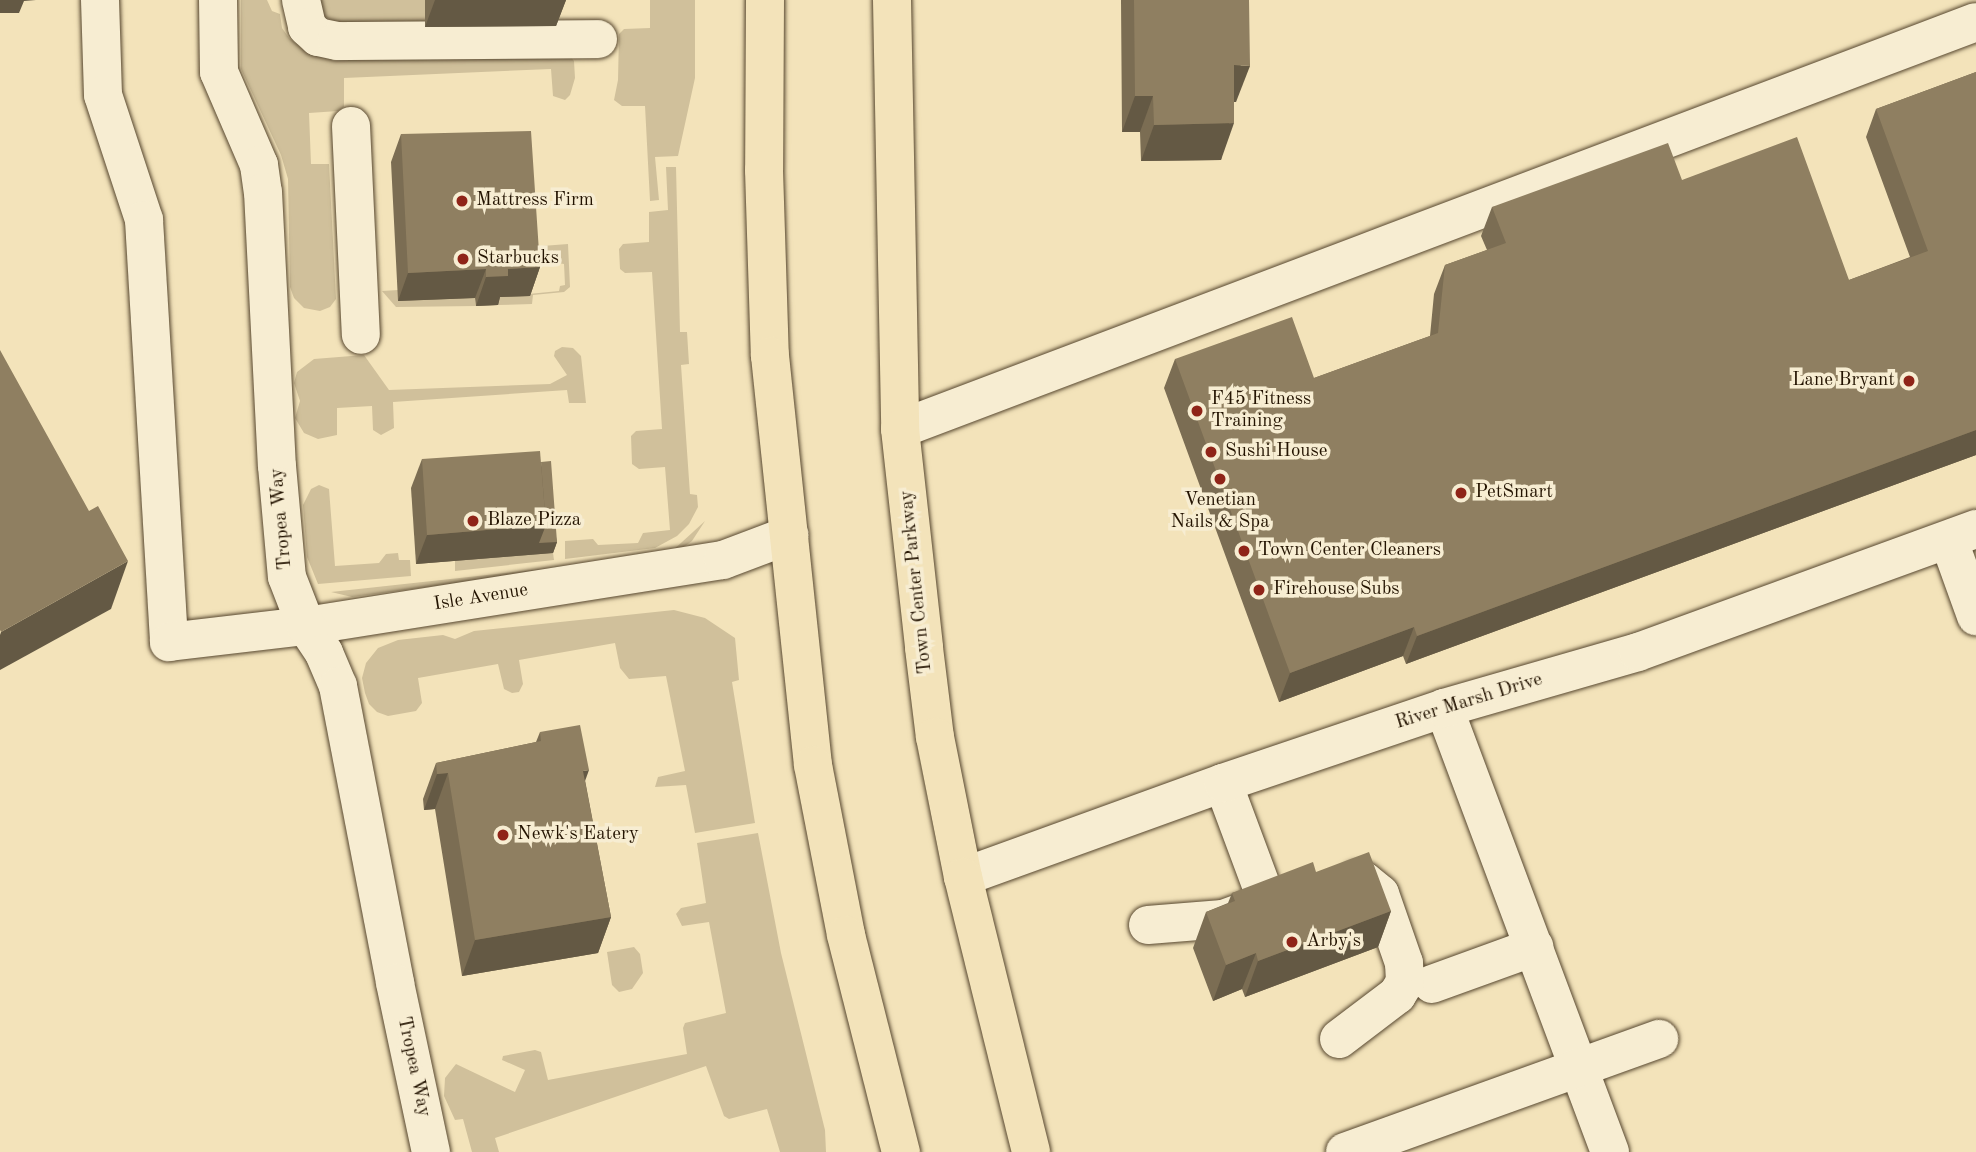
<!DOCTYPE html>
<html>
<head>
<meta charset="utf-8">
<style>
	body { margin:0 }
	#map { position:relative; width:1976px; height:1152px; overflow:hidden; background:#f3e3ba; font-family:"Old Standard TT",serif }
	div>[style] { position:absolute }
	.green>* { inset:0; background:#d0c09b }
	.roads { filter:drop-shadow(0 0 2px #57472f) drop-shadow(0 0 2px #57472f) }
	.minor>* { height:38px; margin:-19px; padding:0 19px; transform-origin:19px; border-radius:19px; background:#f7edd2 }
	.major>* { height:38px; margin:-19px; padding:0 19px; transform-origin:19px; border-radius:19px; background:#f3e3ba }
	.wall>* { inset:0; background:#7b6d53 }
	.shaded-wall>* { inset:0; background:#645944 }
	.building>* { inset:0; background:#8f7f61 }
	.dots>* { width:19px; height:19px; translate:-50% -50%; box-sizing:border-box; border:4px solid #f7edd2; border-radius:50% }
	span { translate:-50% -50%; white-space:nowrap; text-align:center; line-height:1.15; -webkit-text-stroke:7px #f7edd2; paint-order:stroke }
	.poi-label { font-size:19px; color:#231301 }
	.left { translate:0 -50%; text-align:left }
	.right { translate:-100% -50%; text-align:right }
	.street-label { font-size:19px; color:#231301 }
</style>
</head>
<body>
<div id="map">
	<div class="green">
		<i style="clip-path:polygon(241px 0,267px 0,272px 11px,280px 14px,282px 28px,289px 38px,307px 53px,337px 57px,570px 56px,574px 61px,575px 78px,570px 95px,565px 100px,553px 96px,551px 69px,344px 78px,344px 107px,338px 111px,309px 113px,311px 164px,329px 164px,336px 299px,330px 307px,320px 311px,304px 308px,294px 298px,290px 287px,288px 179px,281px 155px,241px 69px)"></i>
		<i style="clip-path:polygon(317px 0,425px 0,425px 27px,341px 25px,322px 15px)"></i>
		<i style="clip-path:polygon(650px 0,695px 0,695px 78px,678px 156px,655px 157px,659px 200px,650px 201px,645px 106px,622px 106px,614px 100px,618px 80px,619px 34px,624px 29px,650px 28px)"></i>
		<i style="clip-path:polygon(666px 167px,676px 167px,680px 332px,687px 332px,689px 364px,681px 365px,690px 494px,697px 495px,698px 507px,689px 524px,677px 536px,655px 548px,565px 559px,565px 541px,593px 539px,598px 545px,638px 543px,643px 533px,670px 530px,665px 467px,639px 469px,632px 464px,631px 436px,636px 431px,662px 429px,652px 272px,625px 273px,620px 269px,619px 249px,623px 244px,649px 242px,649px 212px,668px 210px)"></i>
		<i style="clip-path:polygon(568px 244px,570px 287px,564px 292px,533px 295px,532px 304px,498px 305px,497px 297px,559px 291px,560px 286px,565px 285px,564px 264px,558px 263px,557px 257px,542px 258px,542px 246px)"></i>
		<i style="clip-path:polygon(398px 290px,398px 301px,475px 298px,476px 306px,396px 307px,382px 291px)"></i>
		<i style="clip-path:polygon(562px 347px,573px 348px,581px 356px,586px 403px,569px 403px,567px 390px,393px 402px,394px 428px,381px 435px,373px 430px,372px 406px,337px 408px,337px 435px,318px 439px,304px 433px,295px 418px,300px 401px,294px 383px,297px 372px,314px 359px,364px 355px,389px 390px,550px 384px,567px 375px,554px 356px,555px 351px)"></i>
		<i style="clip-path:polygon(319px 485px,329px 489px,335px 566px,379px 563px,386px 554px,398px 553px,399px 560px,410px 560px,411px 576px,318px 584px,307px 557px,303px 505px,311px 489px)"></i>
		<i style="clip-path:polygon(705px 521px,692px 541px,674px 554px,352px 597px,331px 592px,651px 557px,670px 553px)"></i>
		<i style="clip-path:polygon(553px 553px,554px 560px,455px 571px,455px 560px)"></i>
		<i style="clip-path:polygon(674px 610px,705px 618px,735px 638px,739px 680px,732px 682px,755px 823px,695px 833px,686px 785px,655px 787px,658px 777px,685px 771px,666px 676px,629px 679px,620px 668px,615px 643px,519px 660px,523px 684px,519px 692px,512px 693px,504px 689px,498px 664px,418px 678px,422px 703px,416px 711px,388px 716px,377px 712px,369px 704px,365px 693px,362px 678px,366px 663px,378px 648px,398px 640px,443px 635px,455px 639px,474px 631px)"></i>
		<i style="clip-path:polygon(758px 833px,781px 953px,825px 1130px,826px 1152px,780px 1152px,767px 1109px,729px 1119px,724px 1116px,706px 1066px,495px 1138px,499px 1152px,472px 1152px,463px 1119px,455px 1120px,444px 1096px,445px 1078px,456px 1064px,515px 1092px,525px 1070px,502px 1060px,503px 1056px,535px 1050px,541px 1052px,548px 1080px,687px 1054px,683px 1028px,685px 1023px,726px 1013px,709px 922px,682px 926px,676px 914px,681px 908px,706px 903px,697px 843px)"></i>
		<i style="clip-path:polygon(634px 947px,640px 954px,643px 973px,632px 989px,619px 992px,612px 985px,607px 952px)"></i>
	</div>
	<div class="roads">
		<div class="minor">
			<i style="left:100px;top:0;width:95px;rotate:88.2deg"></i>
			<i style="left:103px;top:95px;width:132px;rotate:71.8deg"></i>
			<i style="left:144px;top:220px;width:423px;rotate:86.6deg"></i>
			<i style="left:169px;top:642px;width:138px;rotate:-6.7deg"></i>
			<i style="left:306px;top:626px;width:422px;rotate:-9deg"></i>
			<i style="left:723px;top:560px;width:71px;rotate:-20.7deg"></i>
			<i style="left:218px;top:0;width:72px;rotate:89.2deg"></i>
			<i style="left:219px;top:72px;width:101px;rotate:66.7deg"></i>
			<i style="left:259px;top:165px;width:27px;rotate:82deg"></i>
			<i style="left:263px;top:192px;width:274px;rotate:87.1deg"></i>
			<i style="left:277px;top:466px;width:111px;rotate:84.9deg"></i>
			<i style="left:287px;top:577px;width:53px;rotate:68.8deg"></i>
			<i style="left:306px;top:626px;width:32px;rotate:56deg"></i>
			<i style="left:324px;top:653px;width:36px;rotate:67deg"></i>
			<i style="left:338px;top:686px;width:302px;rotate:79.1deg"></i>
			<i style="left:395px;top:983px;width:173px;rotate:78deg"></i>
			<i style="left:301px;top:0;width:28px;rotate:77deg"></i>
			<i style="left:307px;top:27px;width:15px;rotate:42deg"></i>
			<i style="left:318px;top:37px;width:19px;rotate:12deg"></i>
			<i style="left:337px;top:41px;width:261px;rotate:-0.4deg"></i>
			<i style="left:351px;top:126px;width:209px;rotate:87.3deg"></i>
			<i style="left:900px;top:429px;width:1150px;rotate:-20.72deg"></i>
			<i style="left:1949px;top:541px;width:80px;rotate:70.2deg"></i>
			<i style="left:1444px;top:708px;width:474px;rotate:69.5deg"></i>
			<i style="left:1223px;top:783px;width:109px;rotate:69.6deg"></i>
			<i style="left:963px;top:877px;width:276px;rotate:-19.9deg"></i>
			<i style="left:1223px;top:783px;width:233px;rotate:-18.7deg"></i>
			<i style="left:1444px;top:708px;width:202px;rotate:-16.1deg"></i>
			<i style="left:1638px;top:652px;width:360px;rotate:-20deg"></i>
			<i style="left:1148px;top:925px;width:75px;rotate:-4.6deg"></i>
			<i style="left:1223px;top:919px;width:32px;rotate:-20deg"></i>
			<i style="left:1432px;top:984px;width:109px;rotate:-19.9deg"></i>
			<i style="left:1339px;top:1039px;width:73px;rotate:-37.2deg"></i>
			<i style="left:1397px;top:995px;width:15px;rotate:-58deg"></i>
			<i style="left:1405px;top:982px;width:19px;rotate:-93deg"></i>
			<i style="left:1404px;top:963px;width:73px;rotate:-109.2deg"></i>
			<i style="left:1380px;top:894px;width:21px;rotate:-141deg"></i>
			<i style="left:1364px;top:881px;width:7px;rotate:-172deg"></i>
			<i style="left:1345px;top:1152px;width:334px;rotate:-19.8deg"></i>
		</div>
		<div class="major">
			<i style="left:765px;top:0;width:170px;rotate:90.3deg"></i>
			<i style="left:764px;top:170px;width:186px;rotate:88.2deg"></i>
			<i style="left:770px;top:356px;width:411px;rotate:84deg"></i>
			<i style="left:813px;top:765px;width:173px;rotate:79deg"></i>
			<i style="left:846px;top:935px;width:224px;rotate:75.8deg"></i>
			<i style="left:892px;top:0;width:429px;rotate:88.9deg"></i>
			<i style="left:900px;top:429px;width:220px;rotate:83.7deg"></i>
			<i style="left:924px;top:648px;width:90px;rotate:83deg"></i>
			<i style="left:935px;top:737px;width:143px;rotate:78.7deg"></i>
			<i style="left:963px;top:877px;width:283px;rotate:76.1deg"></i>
		</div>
	</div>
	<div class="wall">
		<i style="clip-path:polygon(425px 0,566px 0,556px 26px,425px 27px)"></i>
		<i style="clip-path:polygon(1121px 0,1249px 0,1236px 102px,1234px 102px,1221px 160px,1141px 161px,1140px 132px,1122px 132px)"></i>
		<i style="clip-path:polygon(1976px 72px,1976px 455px,1406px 664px,1403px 656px,1279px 702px,1164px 388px,1175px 359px,1314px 378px,1430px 336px,1434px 294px,1445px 265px,1487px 250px,1481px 236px,1492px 207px,1682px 180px,1849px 280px,1910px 257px,1866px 137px,1876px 109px)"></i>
		<i style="clip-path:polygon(401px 134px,540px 267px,530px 296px,500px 297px,498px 305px,476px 306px,475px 298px,398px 301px,391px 162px)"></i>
		<i style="clip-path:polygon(422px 459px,541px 462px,557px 542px,553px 553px,416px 564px,411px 488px)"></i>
		<i style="clip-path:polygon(540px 732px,585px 780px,611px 917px,598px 953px,462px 976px,435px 809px,424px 810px,423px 799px,436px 763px,536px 742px)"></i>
		<i style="clip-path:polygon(1316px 872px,1391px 911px,1378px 947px,1245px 997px,1242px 989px,1213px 1001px,1193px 948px,1206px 912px,1228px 903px,1232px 893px)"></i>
	</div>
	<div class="shaded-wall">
		<i style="clip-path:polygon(0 0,36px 0,24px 1px,19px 13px,0 13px)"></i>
		<i style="clip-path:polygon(435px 0,566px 0,556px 26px,425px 27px)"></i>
		<i style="clip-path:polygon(1234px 65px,1250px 66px,1236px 102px,1220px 102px)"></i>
		<i style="clip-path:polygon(1135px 96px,1153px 96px,1140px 132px,1122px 132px)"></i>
		<i style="clip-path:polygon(1234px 123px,1221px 160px,1141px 161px,1154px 125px)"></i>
		<i style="clip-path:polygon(540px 267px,530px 296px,500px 297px,498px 305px,476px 306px,486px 277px,508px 269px)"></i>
		<i style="clip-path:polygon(486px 269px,475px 298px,398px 301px,408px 273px)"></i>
		<i style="clip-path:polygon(1976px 430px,1976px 455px,1406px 664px,1417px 636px)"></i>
		<i style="clip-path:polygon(546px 525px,557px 542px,553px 553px,416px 564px,427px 535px)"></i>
		<i style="clip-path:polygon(128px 561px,111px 609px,0 670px,0 635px,1px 632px)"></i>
		<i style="clip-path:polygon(1414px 627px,1403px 656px,1279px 702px,1290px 673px)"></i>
		<i style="clip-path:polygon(589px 770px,576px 806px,583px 771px)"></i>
		<i style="clip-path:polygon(448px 773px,435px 809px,424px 810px,437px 774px)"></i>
		<i style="clip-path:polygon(1391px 911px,1378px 947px,1245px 997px,1258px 961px)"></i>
		<i style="clip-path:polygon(611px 917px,598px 953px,462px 976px,475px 940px)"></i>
		<i style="clip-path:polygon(1256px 953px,1242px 989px,1213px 1001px,1226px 965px)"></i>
	</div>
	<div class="building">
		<i style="clip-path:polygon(1134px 0,1249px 0,1250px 66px,1234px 65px,1234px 123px,1154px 125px,1153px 96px,1135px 96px)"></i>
		<i style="clip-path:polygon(1976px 72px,1976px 430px,1417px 636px,1414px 627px,1290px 673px,1175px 359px,1292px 317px,1314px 378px,1438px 333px,1445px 265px,1506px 243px,1492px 207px,1668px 143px,1682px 180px,1797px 137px,1849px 280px,1928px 251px,1876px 109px)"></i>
		<i style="clip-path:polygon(531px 131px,540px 267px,508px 269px,508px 276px,486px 277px,486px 269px,408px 273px,401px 134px)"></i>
		<i style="clip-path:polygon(0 350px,89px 511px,98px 506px,128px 561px,1px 632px,0 630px)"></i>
		<i style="clip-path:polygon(540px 451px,546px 525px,427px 535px,422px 459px)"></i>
		<i style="clip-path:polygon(551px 461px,557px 542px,539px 543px,546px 525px,541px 462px)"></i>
		<i style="clip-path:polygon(580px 725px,589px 770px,583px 771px,611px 917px,475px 940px,448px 773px,437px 774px,436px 763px,541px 741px,540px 732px)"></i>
		<i style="clip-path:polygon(1369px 852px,1391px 911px,1258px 961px,1256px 953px,1226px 965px,1206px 912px,1235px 901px,1232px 893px,1313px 862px,1316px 872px)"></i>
	</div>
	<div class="dots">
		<i style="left:462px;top:201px;background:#8f2418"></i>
		<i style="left:463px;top:259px;background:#8f2418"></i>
		<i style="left:1909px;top:381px;background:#8f2418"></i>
		<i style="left:1197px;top:411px;background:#8f2418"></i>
		<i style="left:1211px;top:452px;background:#8f2418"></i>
		<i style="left:1220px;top:479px;background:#8f2418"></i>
		<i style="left:1461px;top:493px;background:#8f2418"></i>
		<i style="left:473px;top:521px;background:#8f2418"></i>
		<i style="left:1244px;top:551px;background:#8f2418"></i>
		<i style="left:1259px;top:590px;background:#8f2418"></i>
		<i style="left:503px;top:835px;background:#8f2418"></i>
		<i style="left:1292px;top:942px;background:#8f2418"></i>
	</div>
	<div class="poi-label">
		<span class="left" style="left:476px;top:201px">Mattress Firm</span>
		<span class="left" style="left:477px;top:259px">Starbucks</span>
		<span class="right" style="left:1895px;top:381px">Lane Bryant</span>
		<span class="left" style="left:1211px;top:411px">F45 Fitness<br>Training</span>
		<span class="left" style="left:1225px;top:452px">Sushi House</span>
		<span class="left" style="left:1475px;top:493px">PetSmart</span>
		<span style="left:1220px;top:512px">Venetian<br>Nails &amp; Spa</span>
		<span class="left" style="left:487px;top:521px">Blaze Pizza</span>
		<span class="left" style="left:1258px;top:551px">Town Center Cleaners</span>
		<span class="left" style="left:1273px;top:590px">Firehouse Subs</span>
		<span class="left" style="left:517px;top:835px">Newk's Eatery</span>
		<span class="left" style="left:1306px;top:942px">Arby's</span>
	</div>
	<div class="street-label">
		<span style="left:282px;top:519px;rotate:-95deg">Tropea Way</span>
		<span style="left:917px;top:582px;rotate:-96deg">Town Center Parkway</span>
		<span style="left:481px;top:598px;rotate:-9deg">Isle Avenue</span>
		<span style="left:1469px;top:702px;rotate:-17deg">River Marsh Drive</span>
		<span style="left:413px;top:1067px;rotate:78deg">Tropea Way</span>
	</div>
</div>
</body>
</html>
